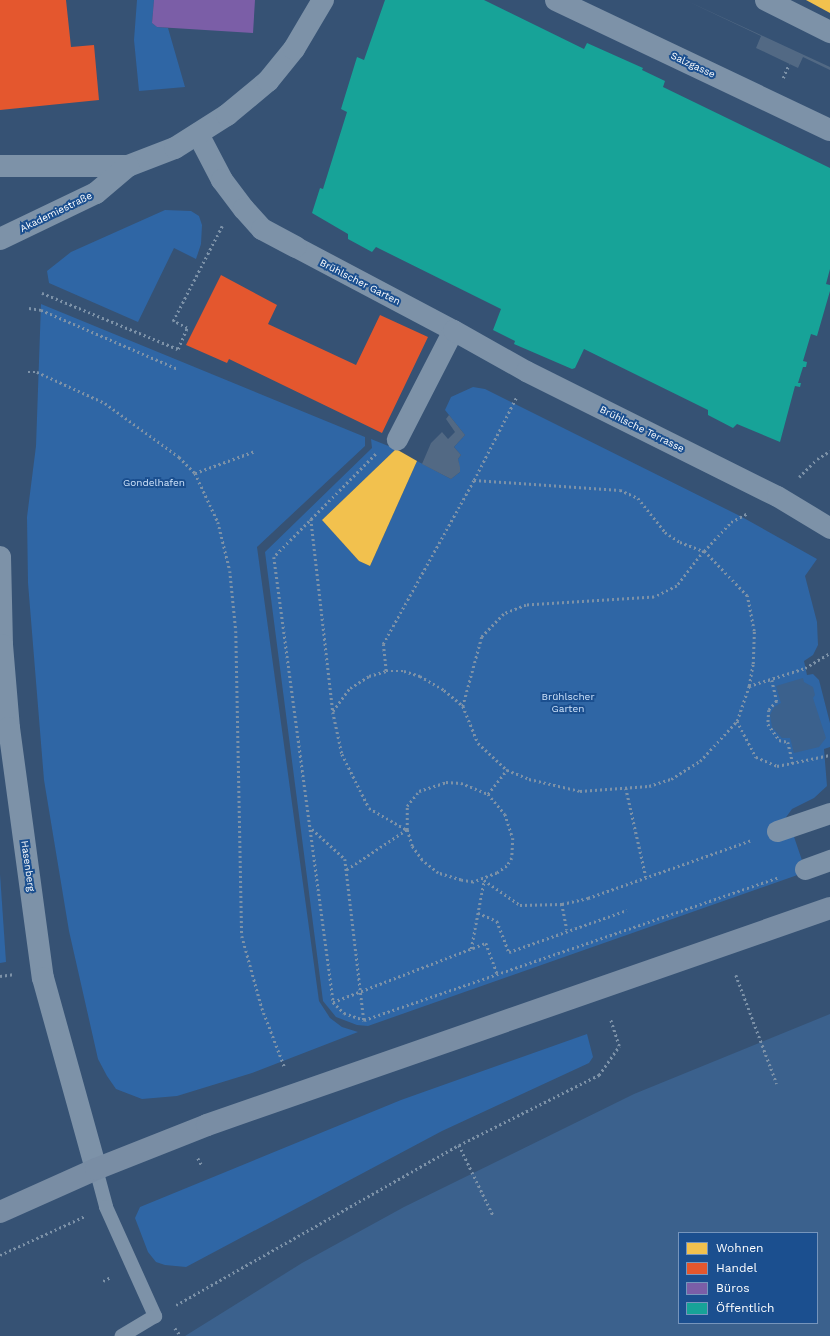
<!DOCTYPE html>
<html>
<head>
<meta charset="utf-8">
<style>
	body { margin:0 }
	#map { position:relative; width:830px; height:1336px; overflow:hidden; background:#365274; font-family:"Work Sans",sans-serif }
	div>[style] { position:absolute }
	.green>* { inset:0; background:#2f66a5 }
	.water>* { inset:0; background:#3b618d }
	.homes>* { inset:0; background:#f2c14e }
	.shops>* { inset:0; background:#e4572e }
	.offices>* { inset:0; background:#7b5ea7 }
	.public>* { inset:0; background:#17a398 }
	.building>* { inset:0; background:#526984 }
	.path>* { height:2.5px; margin-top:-1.25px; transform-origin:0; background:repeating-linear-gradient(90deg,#7d92a8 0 2px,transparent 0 5px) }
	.service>* { height:14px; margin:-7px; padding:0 7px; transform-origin:7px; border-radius:7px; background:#7d92a8 }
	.pedestrian>* { height:21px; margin:-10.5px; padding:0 10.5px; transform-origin:10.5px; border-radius:10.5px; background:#7d92a8 }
	.minor>* { height:22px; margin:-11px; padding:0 11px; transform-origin:11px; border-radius:11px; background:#7d92a8 }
	.secondary>* { height:22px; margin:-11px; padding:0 11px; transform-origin:11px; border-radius:11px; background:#798da4 }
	span { translate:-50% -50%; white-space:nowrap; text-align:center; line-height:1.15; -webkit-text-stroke:4px #1b4f8f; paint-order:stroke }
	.street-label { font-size:10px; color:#fff }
	.park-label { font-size:10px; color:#cfe3fa }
	.legend { position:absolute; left:678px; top:1232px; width:140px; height:92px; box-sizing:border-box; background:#1b4f8f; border:1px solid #7695bc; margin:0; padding:5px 7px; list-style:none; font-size:12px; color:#fff }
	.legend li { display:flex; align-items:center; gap:8px; height:20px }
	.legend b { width:20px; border:1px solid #7695bc }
</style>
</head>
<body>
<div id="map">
	<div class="green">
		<i style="clip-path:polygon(137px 0,154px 0,152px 23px,157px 27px,168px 28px,185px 87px,139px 91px,134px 40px)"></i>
		<i style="clip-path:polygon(165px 210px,191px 211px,199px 216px,202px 225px,201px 244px,196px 259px,174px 248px,138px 322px,49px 283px,47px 271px,71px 252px)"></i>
		<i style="clip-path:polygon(41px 304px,365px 437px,365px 446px,257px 547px,319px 1001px,330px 1018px,342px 1027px,358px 1032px,252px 1073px,177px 1096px,142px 1099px,116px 1089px,107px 1076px,98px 1059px,69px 931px,44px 780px,28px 583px,27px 517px,36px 446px)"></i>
		<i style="clip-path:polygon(473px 387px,485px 389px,742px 517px,817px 559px,805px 576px,817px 622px,818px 645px,813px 655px,804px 661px,807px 675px,813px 674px,819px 680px,830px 723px,830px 747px,824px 749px,827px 786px,814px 798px,792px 809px,784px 820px,792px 831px,806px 872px,368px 1026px,357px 1025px,336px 1017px,323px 1001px,265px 552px,372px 448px,371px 439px,396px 449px,322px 520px,359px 561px,370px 566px,417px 461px,451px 479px,460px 472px,458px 459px,461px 455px,454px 447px,465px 435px,445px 410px,451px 397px)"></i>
		<i style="clip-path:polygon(0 874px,6px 962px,0 963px)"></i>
		<i style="clip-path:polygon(587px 1034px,593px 1057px,589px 1063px,442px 1131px,186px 1267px,165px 1265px,156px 1262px,148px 1252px,135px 1218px,140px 1207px,401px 1100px)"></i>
	</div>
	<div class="water">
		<i style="clip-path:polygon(803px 678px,804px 682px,813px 687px,815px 695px,813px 698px,826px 738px,819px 747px,794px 753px,790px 738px,782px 738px,772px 727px,770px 715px,774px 707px,781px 703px,776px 686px)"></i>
		<i style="clip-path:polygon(evenodd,830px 1014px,830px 1336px,185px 1336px,302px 1263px,404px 1207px,634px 1094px,830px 1014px,679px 1233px,817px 1233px,817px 1323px,679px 1323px,679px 1233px)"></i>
	</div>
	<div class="homes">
		<i style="clip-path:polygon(806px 0,830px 0,830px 13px)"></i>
		<i style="clip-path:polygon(396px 449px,417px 461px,370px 566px,359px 561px,322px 520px)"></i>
	</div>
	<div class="shops">
		<i style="clip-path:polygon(0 0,66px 0,71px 47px,94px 45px,99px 100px,0 110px)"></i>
		<i style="clip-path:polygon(221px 275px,277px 305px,268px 324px,356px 365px,380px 315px,428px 337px,382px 433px,229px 359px,227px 363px,186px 345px)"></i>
	</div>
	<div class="offices">
		<i style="clip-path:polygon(154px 0,255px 0,253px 33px,157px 27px,152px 23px)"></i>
	</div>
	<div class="public">
		<i style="clip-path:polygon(385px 0,484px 0,584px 49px,587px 43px,643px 68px,642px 70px,665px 81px,663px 87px,830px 168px,830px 269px,826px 284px,830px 285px,830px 291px,817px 336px,811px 334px,803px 361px,807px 362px,806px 367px,803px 367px,798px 383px,801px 383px,800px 387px,795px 386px,780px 442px,737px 424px,733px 428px,708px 415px,708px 410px,584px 349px,575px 368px,572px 369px,514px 344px,515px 341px,493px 330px,501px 309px,376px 247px,372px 252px,348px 239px,348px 234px,312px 213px,320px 188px,323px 189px,347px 112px,341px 109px,357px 57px,364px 60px)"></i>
	</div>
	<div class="building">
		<i style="clip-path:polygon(685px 0,804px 55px,830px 67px,830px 70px,803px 57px,798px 68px,756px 48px,761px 36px)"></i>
		<i style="clip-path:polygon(449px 415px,465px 435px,454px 447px,461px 455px,458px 459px,460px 467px,460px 472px,451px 479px,422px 464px,431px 443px,442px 432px,448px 439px,455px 432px,446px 419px)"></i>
	</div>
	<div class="path">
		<i style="left:783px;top:78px;width:15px;rotate:-67deg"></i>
		<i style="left:42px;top:293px;width:147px;rotate:22.4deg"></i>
		<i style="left:178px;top:349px;width:23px;rotate:-67deg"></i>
		<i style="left:187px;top:328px;width:16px;rotate:-153deg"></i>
		<i style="left:173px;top:321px;width:107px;rotate:-62.7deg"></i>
		<i style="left:29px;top:308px;width:12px;rotate:9deg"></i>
		<i style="left:41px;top:310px;width:149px;rotate:23.3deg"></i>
		<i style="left:28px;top:372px;width:9px"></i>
		<i style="left:37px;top:372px;width:75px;rotate:24.5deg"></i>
		<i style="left:105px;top:403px;width:92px;rotate:36.1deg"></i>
		<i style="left:179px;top:457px;width:23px;rotate:45deg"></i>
		<i style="left:195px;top:473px;width:54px;rotate:64.9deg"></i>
		<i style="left:218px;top:522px;width:50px;rotate:76.2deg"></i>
		<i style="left:230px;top:571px;width:60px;rotate:84.3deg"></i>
		<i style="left:236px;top:631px;width:305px;rotate:88.9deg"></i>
		<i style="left:242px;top:936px;width:75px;rotate:74.5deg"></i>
		<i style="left:262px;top:1008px;width:64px;rotate:69deg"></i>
		<i style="left:376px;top:454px;width:145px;rotate:134.7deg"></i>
		<i style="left:274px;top:557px;width:449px;rotate:82.4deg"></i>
		<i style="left:333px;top:1002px;width:16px;rotate:45deg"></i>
		<i style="left:344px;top:1013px;width:21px;rotate:19deg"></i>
		<i style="left:364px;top:1020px;width:439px;rotate:-19deg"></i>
		<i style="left:195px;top:473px;width:64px;rotate:-20.1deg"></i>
		<i style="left:799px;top:477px;width:25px;rotate:-45deg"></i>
		<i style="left:817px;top:459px;width:15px;rotate:-32deg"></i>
		<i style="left:474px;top:480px;width:146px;rotate:3.9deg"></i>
		<i style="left:620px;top:490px;width:20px;rotate:24deg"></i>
		<i style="left:638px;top:498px;width:43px;rotate:51.5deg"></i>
		<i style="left:665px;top:532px;width:18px;rotate:34deg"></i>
		<i style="left:680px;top:542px;width:26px;rotate:21deg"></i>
		<i style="left:704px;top:551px;width:44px;rotate:127.6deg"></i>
		<i style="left:677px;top:586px;width:25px;rotate:154deg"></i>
		<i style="left:654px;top:597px;width:128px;rotate:176.4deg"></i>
		<i style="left:526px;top:605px;width:24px;rotate:158deg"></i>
		<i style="left:504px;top:614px;width:32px;rotate:134deg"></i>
		<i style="left:482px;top:637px;width:72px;rotate:105.4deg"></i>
		<i style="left:463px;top:706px;width:40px;rotate:68deg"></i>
		<i style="left:478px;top:743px;width:40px;rotate:43deg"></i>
		<i style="left:507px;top:770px;width:24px;rotate:22deg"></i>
		<i style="left:529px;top:779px;width:52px;rotate:13.2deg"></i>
		<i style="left:580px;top:791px;width:69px;rotate:-4.1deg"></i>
		<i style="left:649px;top:786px;width:23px;rotate:-18deg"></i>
		<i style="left:671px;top:779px;width:34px;rotate:-32deg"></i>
		<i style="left:700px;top:761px;width:54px;rotate:-47.2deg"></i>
		<i style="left:737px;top:721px;width:37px;rotate:-71deg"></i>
		<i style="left:749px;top:686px;width:22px;rotate:-80deg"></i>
		<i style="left:753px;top:664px;width:33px;rotate:-88deg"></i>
		<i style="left:754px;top:631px;width:36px;rotate:-101deg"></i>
		<i style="left:747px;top:596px;width:62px;rotate:-133.7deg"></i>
		<i style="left:704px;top:551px;width:40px;rotate:-47deg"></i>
		<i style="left:731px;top:522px;width:19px;rotate:-28deg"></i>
		<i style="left:311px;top:519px;width:194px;rotate:83.5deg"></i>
		<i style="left:333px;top:712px;width:43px;rotate:77.9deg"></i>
		<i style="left:342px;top:754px;width:60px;rotate:63.4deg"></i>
		<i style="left:369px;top:808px;width:44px;rotate:30.1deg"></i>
		<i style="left:407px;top:830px;width:74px;rotate:146.5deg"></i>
		<i style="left:386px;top:671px;width:27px;rotate:-96deg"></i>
		<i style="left:383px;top:644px;width:188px;rotate:-61deg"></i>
		<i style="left:474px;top:480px;width:94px;rotate:-62.9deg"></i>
		<i style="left:772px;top:680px;width:22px;rotate:77deg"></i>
		<i style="left:777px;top:701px;width:12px;rotate:132deg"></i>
		<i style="left:769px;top:710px;width:14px;rotate:94deg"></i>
		<i style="left:768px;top:724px;width:19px;rotate:55deg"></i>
		<i style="left:779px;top:740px;width:9px;rotate:13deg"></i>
		<i style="left:788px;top:742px;width:22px;rotate:77deg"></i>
		<i style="left:749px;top:686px;width:59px;rotate:-17.8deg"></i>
		<i style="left:805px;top:668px;width:29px;rotate:-31deg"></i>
		<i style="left:333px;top:711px;width:29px;rotate:-54deg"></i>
		<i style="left:350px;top:688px;width:22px;rotate:-32deg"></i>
		<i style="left:369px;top:676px;width:18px;rotate:-16deg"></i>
		<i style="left:386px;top:671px;width:18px"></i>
		<i style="left:404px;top:671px;width:17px;rotate:17deg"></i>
		<i style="left:420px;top:676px;width:28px;rotate:30deg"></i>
		<i style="left:444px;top:690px;width:25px;rotate:40deg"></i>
		<i style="left:737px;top:721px;width:41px;rotate:62.2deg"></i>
		<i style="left:756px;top:757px;width:23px;rotate:23deg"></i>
		<i style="left:777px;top:766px;width:54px;rotate:-11.7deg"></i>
		<i style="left:446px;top:782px;width:15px;rotate:4deg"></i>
		<i style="left:461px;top:783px;width:29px;rotate:22deg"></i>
		<i style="left:488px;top:794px;width:26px;rotate:50deg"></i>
		<i style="left:505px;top:814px;width:25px;rotate:72deg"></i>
		<i style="left:513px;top:838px;width:20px;rotate:93deg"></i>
		<i style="left:512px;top:858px;width:9px;rotate:122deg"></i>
		<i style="left:507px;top:866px;width:12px;rotate:145deg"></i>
		<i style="left:497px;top:873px;width:26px;rotate:159deg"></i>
		<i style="left:473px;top:882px;width:12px;rotate:-171deg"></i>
		<i style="left:461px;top:880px;width:24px;rotate:-163deg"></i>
		<i style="left:438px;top:873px;width:21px;rotate:-141deg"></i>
		<i style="left:422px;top:860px;width:17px;rotate:-126deg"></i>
		<i style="left:412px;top:846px;width:17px;rotate:-107deg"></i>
		<i style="left:407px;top:830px;width:24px;rotate:-90deg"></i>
		<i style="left:407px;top:806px;width:19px;rotate:-51deg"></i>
		<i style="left:419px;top:791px;width:28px;rotate:-18deg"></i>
		<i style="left:626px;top:788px;width:91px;rotate:77.3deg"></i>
		<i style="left:488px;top:794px;width:31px;rotate:-52deg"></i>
		<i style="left:312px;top:829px;width:45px;rotate:42.3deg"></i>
		<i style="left:345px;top:859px;width:162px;rotate:83.3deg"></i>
		<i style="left:562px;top:904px;width:26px;rotate:79deg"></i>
		<i style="left:478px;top:913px;width:21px;rotate:23deg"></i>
		<i style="left:497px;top:921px;width:33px;rotate:69deg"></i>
		<i style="left:509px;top:952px;width:125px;rotate:-19.6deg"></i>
		<i style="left:471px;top:949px;width:70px;rotate:-79.3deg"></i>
		<i style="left:484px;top:880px;width:44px;rotate:34.8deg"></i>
		<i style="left:520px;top:905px;width:42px;rotate:-1.4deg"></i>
		<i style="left:562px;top:904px;width:27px;rotate:-13deg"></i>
		<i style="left:588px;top:898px;width:174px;rotate:-19.5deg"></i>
		<i style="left:736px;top:975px;width:116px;rotate:69.4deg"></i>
		<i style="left:0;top:976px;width:15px;rotate:-8deg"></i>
		<i style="left:333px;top:1002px;width:164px;rotate:-21.1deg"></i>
		<i style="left:486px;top:943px;width:33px;rotate:70deg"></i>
		<i style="left:459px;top:1145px;width:78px;rotate:64.1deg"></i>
		<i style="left:198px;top:1158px;width:9px;rotate:63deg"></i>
		<i style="left:0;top:1255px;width:94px;rotate:-24.6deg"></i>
		<i style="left:103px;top:1281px;width:9px;rotate:-27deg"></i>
		<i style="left:176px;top:1305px;width:325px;rotate:-29.5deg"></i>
		<i style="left:459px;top:1145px;width:157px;rotate:-26.6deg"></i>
		<i style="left:599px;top:1075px;width:35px;rotate:-55deg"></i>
		<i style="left:619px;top:1046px;width:29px;rotate:-108deg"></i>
		<i style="left:175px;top:1328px;width:10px;rotate:53deg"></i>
	</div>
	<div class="service">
		<i style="left:96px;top:1169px;width:39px;rotate:75deg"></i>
		<i style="left:106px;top:1207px;width:120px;rotate:65.8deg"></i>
		<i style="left:155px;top:1316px;width:39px;rotate:149deg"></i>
	</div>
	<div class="pedestrian">
		<i style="left:296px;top:247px;width:178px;rotate:27.9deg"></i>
		<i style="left:453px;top:330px;width:123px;rotate:117.2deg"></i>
		<i style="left:453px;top:330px;width:84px;rotate:29.3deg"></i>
		<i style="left:526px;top:371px;width:280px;rotate:26.5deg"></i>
		<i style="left:777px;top:496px;width:62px;rotate:31.1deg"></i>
		<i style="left:777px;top:831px;width:56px;rotate:-18.8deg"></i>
		<i style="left:805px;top:869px;width:27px;rotate:-20deg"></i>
	</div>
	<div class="minor">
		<i style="left:556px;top:0;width:303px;rotate:25.4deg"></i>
		<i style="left:766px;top:0;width:72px;rotate:26.6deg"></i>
		<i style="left:198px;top:134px;width:52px;rotate:62.4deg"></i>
		<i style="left:222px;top:180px;width:36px;rotate:53deg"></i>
		<i style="left:244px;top:209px;width:27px;rotate:48deg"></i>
		<i style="left:262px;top:229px;width:38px;rotate:28deg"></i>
		<i style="left:0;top:166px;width:128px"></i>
		<i style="left:128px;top:166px;width:50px;rotate:-21deg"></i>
		<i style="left:175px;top:148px;width:62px;rotate:-32.4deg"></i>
		<i style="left:227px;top:115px;width:53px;rotate:-39.7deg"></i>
		<i style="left:268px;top:81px;width:41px;rotate:-50.9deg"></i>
		<i style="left:294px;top:49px;width:57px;rotate:-59.4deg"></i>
		<i style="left:0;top:239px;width:106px;rotate:-25.6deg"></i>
		<i style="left:96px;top:193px;width:42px;rotate:-40.2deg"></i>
		<i style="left:0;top:557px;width:88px;rotate:88.7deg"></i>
		<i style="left:2px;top:645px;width:83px;rotate:85.2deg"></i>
		<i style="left:9px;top:728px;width:252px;rotate:82.3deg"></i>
		<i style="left:43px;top:978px;width:198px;rotate:74.5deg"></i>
	</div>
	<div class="secondary">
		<i style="left:0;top:1212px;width:105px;rotate:-24.1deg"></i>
		<i style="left:96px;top:1169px;width:119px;rotate:-21.6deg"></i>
		<i style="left:207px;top:1125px;width:660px;rotate:-19.2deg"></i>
	</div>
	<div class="street-label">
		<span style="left:693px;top:65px;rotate:25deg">Salzgasse</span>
		<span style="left:56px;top:212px;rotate:-26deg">Akademiestraße</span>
		<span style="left:360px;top:282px;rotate:27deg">Brühlscher Garten</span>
		<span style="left:642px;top:429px;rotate:26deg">Brühlsche Terrasse</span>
		<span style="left:28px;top:866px;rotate:82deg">Hasenberg</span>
	</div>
	<div class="park-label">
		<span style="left:154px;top:483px">Gondelhafen</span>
		<span style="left:568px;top:702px">Brühlscher<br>Garten</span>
	</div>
	<ul class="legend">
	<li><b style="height:11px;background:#f2c14e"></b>Wohnen</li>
	<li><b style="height:11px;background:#e4572e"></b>Handel</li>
	<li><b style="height:11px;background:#7b5ea7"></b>Büros</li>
	<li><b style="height:11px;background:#17a398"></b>Öffentlich</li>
	</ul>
</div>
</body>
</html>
